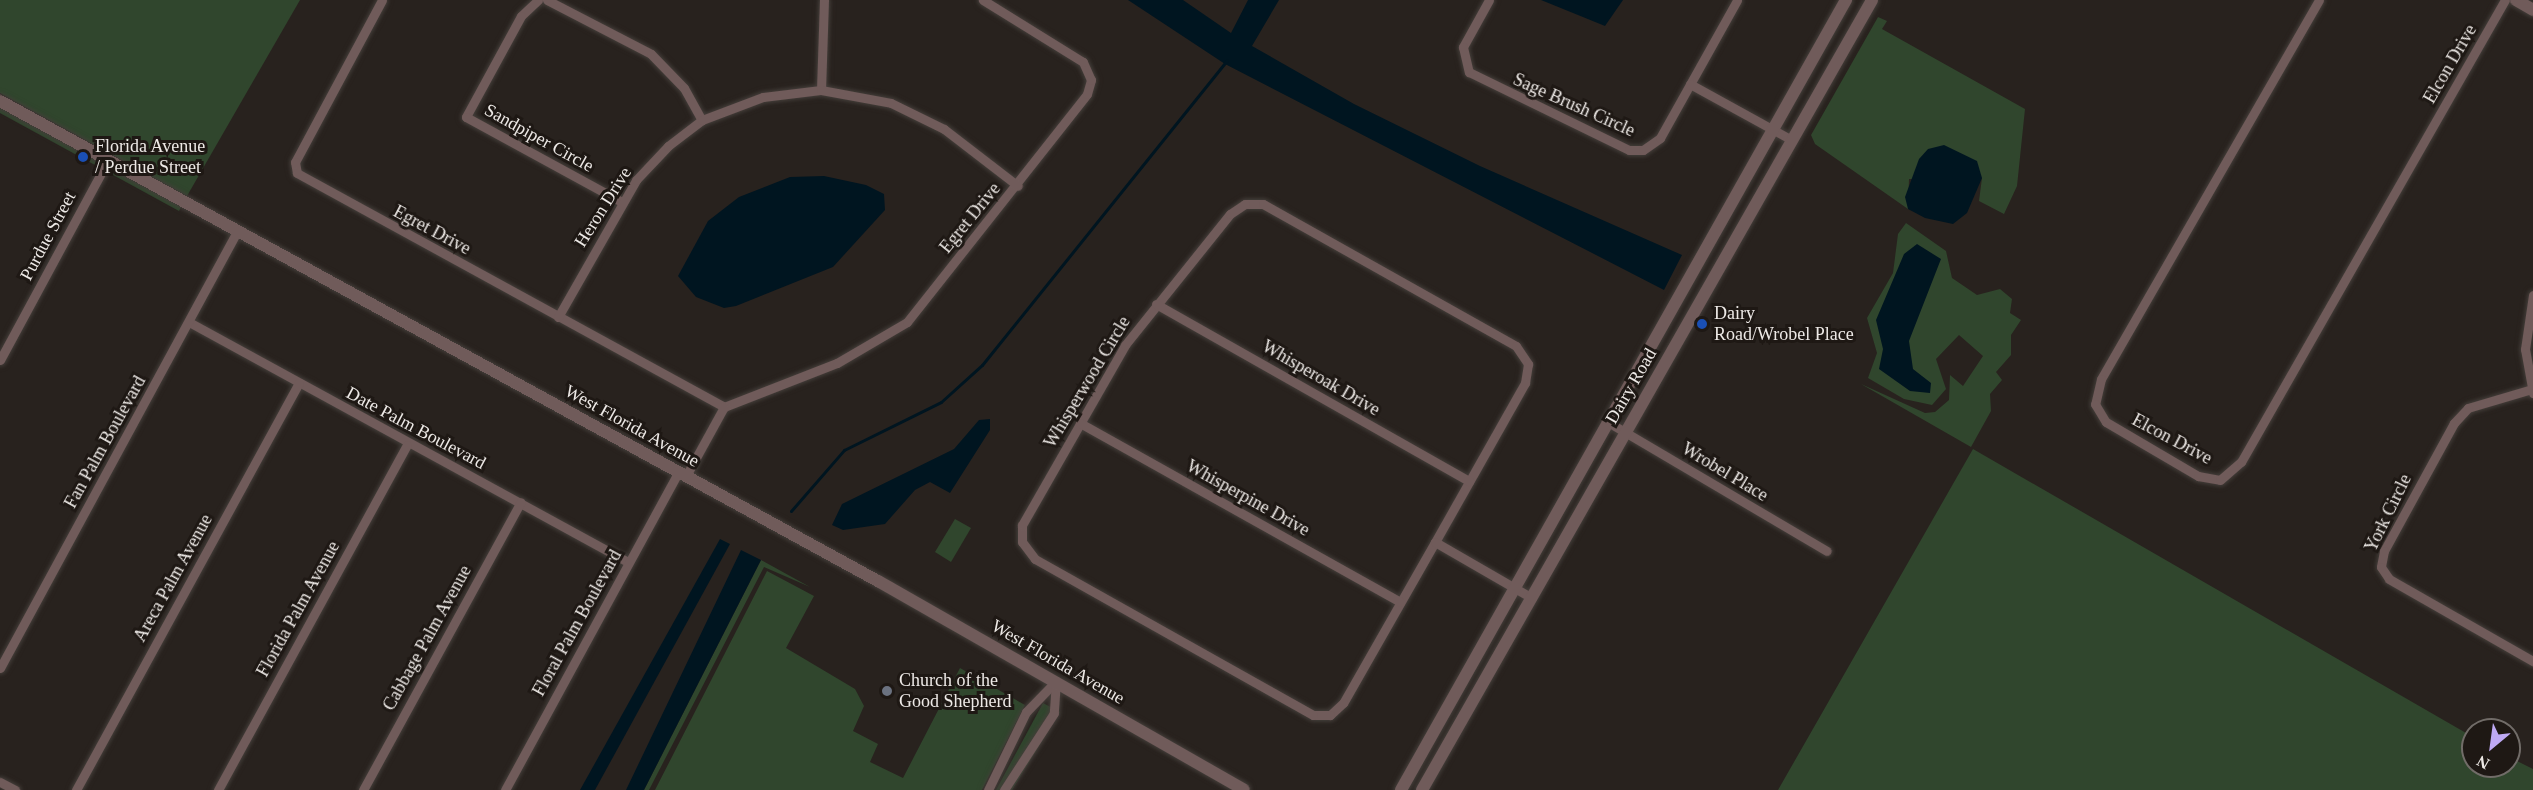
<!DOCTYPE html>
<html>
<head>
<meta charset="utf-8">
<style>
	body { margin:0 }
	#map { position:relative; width:2533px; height:790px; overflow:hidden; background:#28221e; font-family:Georgia,serif }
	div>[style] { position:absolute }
	.green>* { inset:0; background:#30462d }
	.water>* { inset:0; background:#001520 }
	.stream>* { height:3px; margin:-1.5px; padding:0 1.5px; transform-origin:1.5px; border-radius:1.5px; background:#001520 }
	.roads { filter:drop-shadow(0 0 2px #443e3a) drop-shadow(0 0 2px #443e3a) }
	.minor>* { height:9px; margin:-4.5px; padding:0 4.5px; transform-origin:4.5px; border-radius:4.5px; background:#705b5a }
	.tertiary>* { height:12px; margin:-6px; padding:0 6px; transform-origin:6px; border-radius:6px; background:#705b5a }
	.dots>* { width:16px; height:16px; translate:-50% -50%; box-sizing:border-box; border:3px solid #1e1814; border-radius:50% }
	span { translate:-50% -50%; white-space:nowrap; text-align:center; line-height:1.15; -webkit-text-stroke:6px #1e1814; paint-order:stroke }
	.street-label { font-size:18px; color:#ede9e6 }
	.poi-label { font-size:18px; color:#ede9e6 }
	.left { translate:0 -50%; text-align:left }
	.north { position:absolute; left:2461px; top:718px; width:60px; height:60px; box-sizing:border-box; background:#1e1814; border:2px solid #716c68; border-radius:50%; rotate:209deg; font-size:16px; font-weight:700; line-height:24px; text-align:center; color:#ede9e6 }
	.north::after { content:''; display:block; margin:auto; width:21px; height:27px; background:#bea9f4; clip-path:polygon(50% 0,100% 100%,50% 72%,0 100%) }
</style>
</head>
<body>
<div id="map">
	<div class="green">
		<i style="clip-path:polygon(0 0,300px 0,187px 196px,0 93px)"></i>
		<i style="clip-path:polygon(1878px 17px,1887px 21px,1882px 29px,2025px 109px,2017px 186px,2004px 214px,1979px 201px,1982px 178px,1909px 179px,1908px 209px,1815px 144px,1811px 135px)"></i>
		<i style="clip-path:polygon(0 108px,181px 207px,179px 211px,0 113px)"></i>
		<i style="clip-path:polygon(1906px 223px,1946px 251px,1952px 278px,1977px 295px,2000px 289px,2012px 299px,2010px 313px,2021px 320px,2011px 335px,2011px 355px,1996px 372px,2002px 380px,1990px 394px,1991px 411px,1971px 447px,1861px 384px,1925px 413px,1935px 412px,1949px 400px,1950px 375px,1963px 386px,1983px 356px,1959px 335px,1936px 359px,1946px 389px,1932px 405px,1904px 399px,1868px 378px,1877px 353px,1867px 318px,1893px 273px,1898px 234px)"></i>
		<i style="clip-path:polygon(1973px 449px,2473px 737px,2473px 766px,2509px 766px,2509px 757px,2533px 769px,2533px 790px,1778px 790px)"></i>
		<i style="clip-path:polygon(955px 519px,971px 528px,951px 562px,935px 552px)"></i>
		<i style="clip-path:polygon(761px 560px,810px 587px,764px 567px,649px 790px,644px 790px)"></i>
		<i style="clip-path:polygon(767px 571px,814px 596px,786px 648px,855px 689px,864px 706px,853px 731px,878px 744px,870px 762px,903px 778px,960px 668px,1025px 705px,982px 790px,655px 790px)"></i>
		<i style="clip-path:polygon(1043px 703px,1060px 712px,1012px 790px,996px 790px)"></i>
	</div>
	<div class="water">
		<i style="clip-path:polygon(1128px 0,1183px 0,1231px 33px,1248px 0,1279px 0,1252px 46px,1354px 104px,1480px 166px,1682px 255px,1664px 290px,1225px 64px)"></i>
		<i style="clip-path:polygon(1541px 0,1623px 0,1605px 26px)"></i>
		<i style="clip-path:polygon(1944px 145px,1977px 161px,1982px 178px,1967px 213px,1953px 224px,1925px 218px,1908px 209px,1905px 197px,1919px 159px,1928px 149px)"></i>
		<i style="clip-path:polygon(790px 177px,824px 176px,866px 185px,884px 194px,885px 210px,833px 267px,736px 306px,724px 308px,696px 297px,678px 276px,708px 221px,739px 197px)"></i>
		<i style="clip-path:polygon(1917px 244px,1941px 259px,1909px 341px,1913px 369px,1931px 383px,1930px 393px,1910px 391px,1879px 369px,1883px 349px,1876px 320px,1904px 254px)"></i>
		<i style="clip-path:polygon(990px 419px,990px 430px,950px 493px,930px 482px,915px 490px,885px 524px,843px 530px,832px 525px,842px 504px,954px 449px,979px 420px)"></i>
		<i style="clip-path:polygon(720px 539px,730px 544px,595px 790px,580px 790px)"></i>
		<i style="clip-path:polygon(741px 550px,761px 560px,644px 790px,626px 790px)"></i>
	</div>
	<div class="stream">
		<i style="left:791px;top:511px;width:81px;rotate:-49deg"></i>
		<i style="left:844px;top:450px;width:108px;rotate:-26.3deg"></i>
		<i style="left:941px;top:402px;width:55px;rotate:-42.1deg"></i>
		<i style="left:982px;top:365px;width:391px;rotate:-51.2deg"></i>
	</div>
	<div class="roads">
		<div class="minor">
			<i style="left:382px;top:0;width:184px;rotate:118.2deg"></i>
			<i style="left:295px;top:162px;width:11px;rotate:80deg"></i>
			<i style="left:297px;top:173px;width:487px;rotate:28.7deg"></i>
			<i style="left:724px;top:407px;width:121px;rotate:-21.3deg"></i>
			<i style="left:837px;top:363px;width:81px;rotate:-30.4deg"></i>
			<i style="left:907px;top:322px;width:290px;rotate:-51.7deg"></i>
			<i style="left:1087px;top:94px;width:15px;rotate:-74deg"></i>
			<i style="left:1091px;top:80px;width:20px;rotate:-114deg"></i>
			<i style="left:1083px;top:62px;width:118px;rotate:-148.2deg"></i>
			<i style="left:538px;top:0;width:23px;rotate:137deg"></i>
			<i style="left:521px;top:16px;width:115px;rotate:118.6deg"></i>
			<i style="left:466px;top:117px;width:178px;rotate:28.6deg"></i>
			<i style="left:547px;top:0;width:117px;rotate:27.4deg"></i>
			<i style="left:651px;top:54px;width:47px;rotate:45.9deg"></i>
			<i style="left:684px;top:88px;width:37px;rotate:61deg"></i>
			<i style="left:1489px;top:0;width:54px;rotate:119deg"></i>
			<i style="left:1463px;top:47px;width:26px;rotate:77deg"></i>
			<i style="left:1469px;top:72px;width:178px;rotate:26deg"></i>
			<i style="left:1629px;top:150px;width:14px"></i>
			<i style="left:1643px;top:150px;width:21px;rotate:-35deg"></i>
			<i style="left:1660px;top:138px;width:158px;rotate:-60.8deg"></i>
			<i style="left:2319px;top:0;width:437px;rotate:119.9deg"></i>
			<i style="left:2101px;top:379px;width:26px;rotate:103deg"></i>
			<i style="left:2095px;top:404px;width:21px;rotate:59deg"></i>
			<i style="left:2106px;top:422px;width:107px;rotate:30.4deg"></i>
			<i style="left:2198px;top:476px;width:22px;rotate:10deg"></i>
			<i style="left:2220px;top:480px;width:28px;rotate:-41deg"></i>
			<i style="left:2241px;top:462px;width:532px;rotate:-60.26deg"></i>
			<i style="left:1690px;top:84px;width:116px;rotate:28.8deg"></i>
			<i style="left:821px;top:90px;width:90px;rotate:-88.1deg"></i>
			<i style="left:1245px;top:204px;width:18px"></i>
			<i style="left:1263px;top:204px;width:290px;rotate:29.3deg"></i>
			<i style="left:1516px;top:346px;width:22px;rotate:56deg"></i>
			<i style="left:1528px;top:364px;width:19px;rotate:99deg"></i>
			<i style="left:1525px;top:383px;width:183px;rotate:119.5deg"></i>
			<i style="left:1435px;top:542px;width:185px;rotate:119.7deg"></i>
			<i style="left:1343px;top:703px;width:18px;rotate:137deg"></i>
			<i style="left:1330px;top:715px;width:17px;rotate:180deg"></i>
			<i style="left:1313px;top:715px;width:319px;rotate:-150.7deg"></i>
			<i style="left:1035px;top:559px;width:21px;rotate:-127deg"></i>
			<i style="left:1022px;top:542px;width:17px;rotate:-90deg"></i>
			<i style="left:1022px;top:525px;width:207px;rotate:-60.2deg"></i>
			<i style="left:1125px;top:345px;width:168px;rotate:-51.3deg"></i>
			<i style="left:1230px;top:214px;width:18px;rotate:-34deg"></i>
			<i style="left:2533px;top:295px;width:55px;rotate:98.4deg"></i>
			<i style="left:2525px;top:349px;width:45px;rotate:79.7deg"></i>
			<i style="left:1156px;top:304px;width:360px;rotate:29.5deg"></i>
			<i style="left:558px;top:317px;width:158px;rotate:-60.3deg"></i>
			<i style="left:636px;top:180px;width:47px;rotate:-46.7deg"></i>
			<i style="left:668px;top:146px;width:43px;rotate:-37.4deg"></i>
			<i style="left:702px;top:120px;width:65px;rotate:-20.7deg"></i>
			<i style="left:763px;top:97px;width:58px;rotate:-6.9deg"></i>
			<i style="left:821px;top:90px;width:71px;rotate:10.5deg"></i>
			<i style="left:891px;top:103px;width:59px;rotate:26.1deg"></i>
			<i style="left:944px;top:129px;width:93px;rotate:37.6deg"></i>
			<i style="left:189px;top:322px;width:500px;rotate:28.67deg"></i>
			<i style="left:0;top:360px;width:227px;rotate:-61.6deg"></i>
			<i style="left:2532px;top:389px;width:67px;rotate:163.5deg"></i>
			<i style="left:2468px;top:408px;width:21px;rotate:133deg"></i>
			<i style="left:2454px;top:423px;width:146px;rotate:118.7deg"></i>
			<i style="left:2384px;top:551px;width:16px;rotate:101deg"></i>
			<i style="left:2381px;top:567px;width:14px;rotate:56deg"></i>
			<i style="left:2389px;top:579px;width:166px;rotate:29.7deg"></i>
			<i style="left:1606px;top:421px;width:256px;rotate:30.5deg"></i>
			<i style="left:1080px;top:423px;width:367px;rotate:29.2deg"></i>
			<i style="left:686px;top:476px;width:79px;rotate:-61.2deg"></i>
			<i style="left:1435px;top:542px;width:112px;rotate:30deg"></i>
			<i style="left:0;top:668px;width:497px;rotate:-61.5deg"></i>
			<i style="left:0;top:782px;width:17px;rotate:28deg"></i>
			<i style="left:76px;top:790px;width:464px;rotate:-61.3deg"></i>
			<i style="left:218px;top:790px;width:393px;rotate:-61.3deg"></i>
			<i style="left:363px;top:790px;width:328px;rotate:-61.3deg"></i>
			<i style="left:505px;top:790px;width:363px;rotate:-61.4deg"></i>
			<i style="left:988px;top:790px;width:87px;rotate:-64deg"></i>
			<i style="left:1026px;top:712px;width:43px;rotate:-45.9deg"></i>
			<i style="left:1056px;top:681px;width:32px;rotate:94deg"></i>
			<i style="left:1054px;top:713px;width:92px;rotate:123deg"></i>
		</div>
		<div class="tertiary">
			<i style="left:2516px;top:0;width:20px;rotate:30deg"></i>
			<i style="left:0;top:101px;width:1001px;rotate:28.67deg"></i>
			<i style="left:878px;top:581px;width:421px;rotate:29.7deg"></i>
			<i style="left:1401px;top:790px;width:907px;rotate:-60.61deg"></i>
			<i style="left:1422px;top:790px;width:909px;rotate:-60.33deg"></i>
		</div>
	</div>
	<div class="dots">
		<i style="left:83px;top:157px;background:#1a4fb4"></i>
		<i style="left:1702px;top:324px;background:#1a4fb4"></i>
		<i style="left:887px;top:691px;background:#6b7280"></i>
	</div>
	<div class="street-label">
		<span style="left:2450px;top:64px;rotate:-60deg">Elcon Drive</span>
		<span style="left:1574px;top:105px;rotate:24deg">Sage Brush Circle</span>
		<span style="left:539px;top:138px;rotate:29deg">Sandpiper Circle</span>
		<span style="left:603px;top:207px;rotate:-58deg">Heron Drive</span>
		<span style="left:970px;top:218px;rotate:-51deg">Egret Drive</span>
		<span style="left:432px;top:230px;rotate:28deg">Egret Drive</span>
		<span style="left:48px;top:236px;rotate:-62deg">Purdue Street</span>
		<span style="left:1321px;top:378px;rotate:30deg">Whisperoak Drive</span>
		<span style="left:1087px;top:382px;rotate:-59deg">Whisperwood Circle</span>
		<span style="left:1631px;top:386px;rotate:-60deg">Dairy Road</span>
		<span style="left:632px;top:426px;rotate:29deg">West Florida Avenue</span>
		<span style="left:416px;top:428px;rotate:28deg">Date Palm Boulevard</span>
		<span style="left:2172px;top:439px;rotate:28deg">Elcon Drive</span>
		<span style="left:105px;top:442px;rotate:-61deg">Fan Palm Boulevard</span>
		<span style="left:1725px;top:472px;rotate:31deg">Wrobel Place</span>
		<span style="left:1248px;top:498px;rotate:29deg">Whisperpine Drive</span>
		<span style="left:2388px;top:513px;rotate:-64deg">York Circle</span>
		<span style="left:173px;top:578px;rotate:-61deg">Areca Palm Avenue</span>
		<span style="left:298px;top:609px;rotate:-61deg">Florida Palm Avenue</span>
		<span style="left:577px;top:623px;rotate:-61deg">Floral Palm Boulevard</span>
		<span style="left:427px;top:638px;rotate:-61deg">Cabbage Palm Avenue</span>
		<span style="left:1058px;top:662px;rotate:30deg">West Florida Avenue</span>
	</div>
	<div class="poi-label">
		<span class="left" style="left:95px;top:157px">Florida Avenue<br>/ Perdue Street</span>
		<span class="left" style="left:1714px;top:324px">Dairy<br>Road/Wrobel Place</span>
		<span class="left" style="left:899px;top:691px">Church of the<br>Good Shepherd</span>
	</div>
	<div class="north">N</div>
</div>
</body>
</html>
